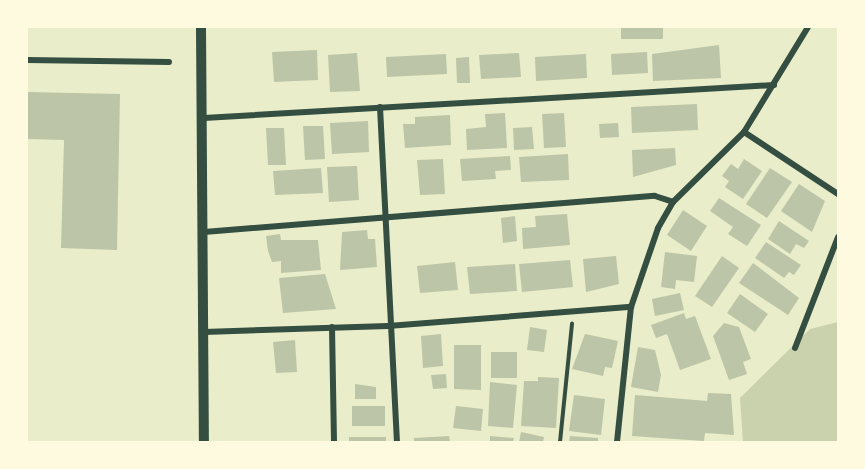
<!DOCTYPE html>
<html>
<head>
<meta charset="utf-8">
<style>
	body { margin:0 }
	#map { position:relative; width:865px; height:469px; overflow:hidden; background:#e9edc9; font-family:"Noto Sans",sans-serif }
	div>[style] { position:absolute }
	.green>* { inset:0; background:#cad2ad }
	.building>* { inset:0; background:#bcc5a7 }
	.path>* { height:4px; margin:-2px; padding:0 2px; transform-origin:2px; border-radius:2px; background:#344e41 }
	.minor>* { height:6px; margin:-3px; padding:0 3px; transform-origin:3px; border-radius:3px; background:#344e41 }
	.tertiary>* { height:10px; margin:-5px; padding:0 5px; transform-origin:5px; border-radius:5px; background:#344e41 }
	span { translate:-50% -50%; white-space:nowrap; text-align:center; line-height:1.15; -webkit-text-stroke:4.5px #fefae0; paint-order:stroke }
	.frame { position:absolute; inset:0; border:28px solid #fefae0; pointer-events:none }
</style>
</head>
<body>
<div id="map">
	<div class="green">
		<i style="clip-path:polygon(838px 322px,838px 442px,743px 442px,740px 398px,810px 329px)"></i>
	</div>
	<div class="building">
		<i style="clip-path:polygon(621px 27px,663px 27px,663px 39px,621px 39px)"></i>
		<i style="clip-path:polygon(719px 45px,721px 78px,653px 81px,652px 54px)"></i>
		<i style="clip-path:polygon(317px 50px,318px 80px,274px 82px,272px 52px)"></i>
		<i style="clip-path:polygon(647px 52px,648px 73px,612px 75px,611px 54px)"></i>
		<i style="clip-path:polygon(357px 53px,360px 91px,330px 92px,328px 55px)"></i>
		<i style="clip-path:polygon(519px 53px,521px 77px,481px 79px,479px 55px)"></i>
		<i style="clip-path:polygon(446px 54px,447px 74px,387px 77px,386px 57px)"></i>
		<i style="clip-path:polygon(586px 54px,587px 78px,536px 81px,535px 57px)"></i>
		<i style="clip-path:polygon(469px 57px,470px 83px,457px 83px,456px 58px)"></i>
		<i style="clip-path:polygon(27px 92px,120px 94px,117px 250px,61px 248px,64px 140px,27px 139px)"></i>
		<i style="clip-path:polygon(697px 104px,698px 130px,632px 133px,631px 107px)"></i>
		<i style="clip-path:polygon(505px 113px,507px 148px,467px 150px,466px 129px,486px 127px,485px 114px)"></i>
		<i style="clip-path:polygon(564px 113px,566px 147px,544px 148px,542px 114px)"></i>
		<i style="clip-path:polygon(450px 115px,451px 145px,405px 148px,403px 124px,415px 124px,415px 117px)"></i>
		<i style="clip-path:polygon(368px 121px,369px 152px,332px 154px,330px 123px)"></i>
		<i style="clip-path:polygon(618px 123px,619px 137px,600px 138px,599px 124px)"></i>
		<i style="clip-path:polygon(303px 126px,323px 126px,325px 159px,305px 160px)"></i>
		<i style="clip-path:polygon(532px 127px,534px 149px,514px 150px,513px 128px)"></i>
		<i style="clip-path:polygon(266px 128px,284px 128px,286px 165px,268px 165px)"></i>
		<i style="clip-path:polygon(675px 148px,676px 165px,633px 177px,632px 150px)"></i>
		<i style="clip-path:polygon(568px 154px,569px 180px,521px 182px,519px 157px)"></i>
		<i style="clip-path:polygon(510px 156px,511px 170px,495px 171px,496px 179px,462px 181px,460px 159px)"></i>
		<i style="clip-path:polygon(443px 159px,445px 194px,420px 195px,417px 160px)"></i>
		<i style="clip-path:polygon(744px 159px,762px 171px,743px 199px,725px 187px,729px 181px,722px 176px,731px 164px,738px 169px)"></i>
		<i style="clip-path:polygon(357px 166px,359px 200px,329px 202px,327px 167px)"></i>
		<i style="clip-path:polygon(321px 168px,323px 193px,275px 195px,273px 171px)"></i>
		<i style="clip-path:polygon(770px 168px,792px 182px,767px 218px,746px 204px)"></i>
		<i style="clip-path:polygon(799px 184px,825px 201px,812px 232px,781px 211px)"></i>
		<i style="clip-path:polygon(719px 198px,761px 225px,747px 246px,728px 234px,733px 227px,710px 211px)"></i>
		<i style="clip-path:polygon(683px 210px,707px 226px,691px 251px,667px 235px)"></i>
		<i style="clip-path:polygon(567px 214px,570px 245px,523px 249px,522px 228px,536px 227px,535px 216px)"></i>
		<i style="clip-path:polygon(515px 216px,517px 241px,503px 243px,501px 218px)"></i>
		<i style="clip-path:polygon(779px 221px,809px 241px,804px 248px,796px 244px,790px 254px,768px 239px)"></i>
		<i style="clip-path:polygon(367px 230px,368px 239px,375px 239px,377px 267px,340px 270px,342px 232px)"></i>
		<i style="clip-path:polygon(280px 234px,281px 240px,318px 240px,321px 270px,281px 273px,281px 261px,272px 262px,268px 251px,266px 236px)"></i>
		<i style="clip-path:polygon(766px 242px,801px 265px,794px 275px,789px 272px,784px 278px,755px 258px)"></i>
		<i style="clip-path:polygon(665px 252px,697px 256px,694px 282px,676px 280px,675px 289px,661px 287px)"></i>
		<i style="clip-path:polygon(616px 256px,619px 284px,586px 292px,583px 259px)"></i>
		<i style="clip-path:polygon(722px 256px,739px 268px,712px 307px,695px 296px)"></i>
		<i style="clip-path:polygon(570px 260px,573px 287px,522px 292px,519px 264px)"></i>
		<i style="clip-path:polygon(455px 262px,458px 290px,420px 293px,417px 266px)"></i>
		<i style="clip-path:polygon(753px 263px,799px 298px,788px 315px,739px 283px)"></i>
		<i style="clip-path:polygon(515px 264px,517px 291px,470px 294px,467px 267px)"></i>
		<i style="clip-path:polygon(325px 274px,336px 309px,283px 313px,279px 278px)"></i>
		<i style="clip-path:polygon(680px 293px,684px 310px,655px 316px,652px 299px)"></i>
		<i style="clip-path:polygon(740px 294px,768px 314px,755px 332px,727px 313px)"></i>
		<i style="clip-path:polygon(684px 313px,686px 319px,695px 316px,711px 359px,680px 370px,667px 334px,656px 338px,651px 325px)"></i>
		<i style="clip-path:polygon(724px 323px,739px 327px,751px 359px,743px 362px,747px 374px,729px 380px,713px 336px)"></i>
		<i style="clip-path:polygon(530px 327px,547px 330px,544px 352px,527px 350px)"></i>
		<i style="clip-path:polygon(441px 334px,443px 366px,423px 368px,421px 336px)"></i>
		<i style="clip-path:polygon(585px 334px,618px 341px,612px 368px,605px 367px,603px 376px,572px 369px)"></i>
		<i style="clip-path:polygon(295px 340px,297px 372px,276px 373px,273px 342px)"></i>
		<i style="clip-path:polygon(454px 345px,481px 345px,481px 390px,454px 389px)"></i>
		<i style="clip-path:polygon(638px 347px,655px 350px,661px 375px,658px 392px,631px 387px)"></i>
		<i style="clip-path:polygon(491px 352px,517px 352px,517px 378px,491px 378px)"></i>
		<i style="clip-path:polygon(446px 374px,447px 388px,433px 389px,431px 375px)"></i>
		<i style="clip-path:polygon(538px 377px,559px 378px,556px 428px,521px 426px,524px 381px,538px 381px)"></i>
		<i style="clip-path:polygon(490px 382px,517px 385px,513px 428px,488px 426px)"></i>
		<i style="clip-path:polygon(355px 384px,376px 387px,376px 399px,355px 399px)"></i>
		<i style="clip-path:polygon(708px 393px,731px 394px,734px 435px,705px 433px,704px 441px,632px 436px,635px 395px,707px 401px)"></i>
		<i style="clip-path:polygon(574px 395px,605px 399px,601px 435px,569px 431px)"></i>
		<i style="clip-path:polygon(352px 406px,385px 406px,385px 426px,352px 426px)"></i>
		<i style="clip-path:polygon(456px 406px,483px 409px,481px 431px,453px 428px)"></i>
		<i style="clip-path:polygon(521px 432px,544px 437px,543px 442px,519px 442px)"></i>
		<i style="clip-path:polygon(449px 436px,450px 442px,414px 442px,414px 438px)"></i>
		<i style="clip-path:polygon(490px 436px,514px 438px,513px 442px,490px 442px)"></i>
		<i style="clip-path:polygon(570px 436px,598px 438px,598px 442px,569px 442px)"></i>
		<i style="clip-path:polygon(349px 437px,386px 437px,386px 442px,349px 442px)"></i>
	</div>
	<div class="path">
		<i style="left:560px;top:442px;width:119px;rotate:-84.2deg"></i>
	</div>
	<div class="minor">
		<i style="left:27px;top:60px;width:142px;rotate:0.8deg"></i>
		<i style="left:380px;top:107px;width:335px;rotate:87.1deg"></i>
		<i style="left:204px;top:118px;width:571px;rotate:-3.31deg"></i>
		<i style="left:744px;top:132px;width:113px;rotate:33.4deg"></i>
		<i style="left:204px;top:232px;width:452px;rotate:-4.6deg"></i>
		<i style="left:655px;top:196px;width:19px;rotate:18deg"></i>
		<i style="left:332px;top:327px;width:115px;rotate:89deg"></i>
		<i style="left:204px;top:332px;width:184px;rotate:-1.9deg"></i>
		<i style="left:388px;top:326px;width:244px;rotate:-4.5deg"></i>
		<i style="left:795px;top:348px;width:119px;rotate:-68.8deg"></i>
		<i style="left:617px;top:442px;width:136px;rotate:-84.1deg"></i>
		<i style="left:631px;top:307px;width:83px;rotate:-71.1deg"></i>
		<i style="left:658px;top:228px;width:30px;rotate:-60deg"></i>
		<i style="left:673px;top:202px;width:100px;rotate:-44.6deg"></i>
		<i style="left:744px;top:132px;width:123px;rotate:-58.6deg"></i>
	</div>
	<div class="tertiary">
		<i style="left:201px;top:27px;width:415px;rotate:89.6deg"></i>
	</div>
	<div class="frame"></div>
</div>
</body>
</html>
